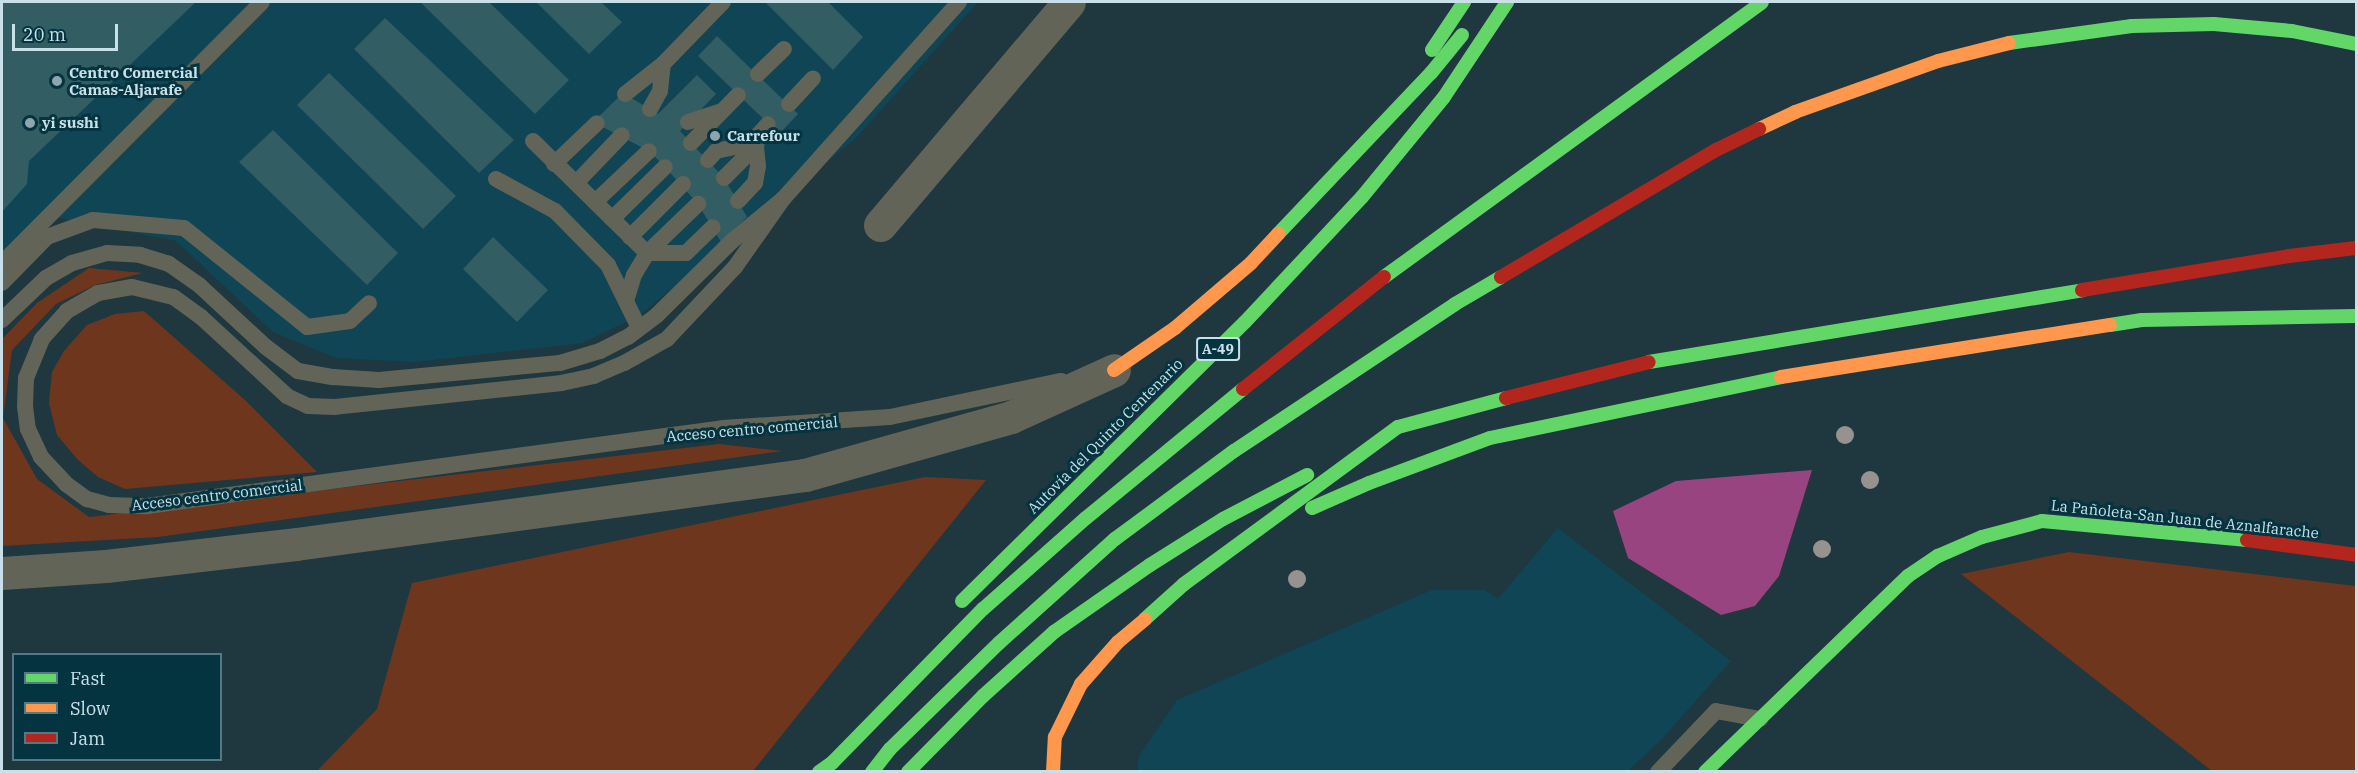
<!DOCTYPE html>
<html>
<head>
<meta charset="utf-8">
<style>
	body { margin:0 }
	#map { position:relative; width:2358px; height:773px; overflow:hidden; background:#1f373f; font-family:"IBM Plex Serif",serif }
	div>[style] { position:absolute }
	.built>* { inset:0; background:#0f4554 }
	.green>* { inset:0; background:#6f361e }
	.water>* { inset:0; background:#974480 }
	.building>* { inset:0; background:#325e63 }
	.lane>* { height:16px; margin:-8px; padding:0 8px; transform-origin:8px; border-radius:8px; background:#626458 }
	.street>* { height:33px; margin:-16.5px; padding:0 16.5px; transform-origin:16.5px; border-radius:16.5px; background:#626458 }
	.fast>* { height:14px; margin:-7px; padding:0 7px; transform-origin:7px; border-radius:7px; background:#63d668 }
	.slow>* { height:14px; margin:-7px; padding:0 7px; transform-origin:7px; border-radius:7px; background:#ff974d }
	.jam>* { height:14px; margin:-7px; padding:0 7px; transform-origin:7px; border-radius:7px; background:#b3261e }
	.trees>* { width:18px; height:18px; margin:-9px; border-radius:50%; background:#96928f }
	.dots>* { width:16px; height:16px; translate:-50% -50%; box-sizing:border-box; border:3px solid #053441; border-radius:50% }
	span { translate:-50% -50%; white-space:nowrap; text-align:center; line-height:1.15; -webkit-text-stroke:6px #053441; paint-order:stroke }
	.shield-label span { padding:2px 4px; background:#053441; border:2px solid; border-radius:4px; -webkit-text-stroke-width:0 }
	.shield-label { font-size:14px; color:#cae0e8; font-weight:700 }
	.poi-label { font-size:15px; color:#cae0e8; font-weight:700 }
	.left { translate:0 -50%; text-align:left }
	.street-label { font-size:15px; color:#cae0e8 }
	.frame { position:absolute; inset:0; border:3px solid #cae0e8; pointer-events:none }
	.legend { position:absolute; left:12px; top:653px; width:210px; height:108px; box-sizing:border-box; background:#053441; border:2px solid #547984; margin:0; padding:8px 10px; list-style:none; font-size:18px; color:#cae0e8 }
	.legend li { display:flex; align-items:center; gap:12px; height:30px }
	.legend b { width:30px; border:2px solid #547984 }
	.scale { position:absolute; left:12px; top:24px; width:106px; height:27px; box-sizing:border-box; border:3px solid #cae0e8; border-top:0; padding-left:8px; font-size:18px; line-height:21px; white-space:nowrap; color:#cae0e8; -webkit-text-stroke:4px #053441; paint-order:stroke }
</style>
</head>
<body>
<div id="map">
	<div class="built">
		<i style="clip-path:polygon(2px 2px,978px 2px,857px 137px,640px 315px,583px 343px,416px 362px,336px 358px,273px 332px,176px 241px,48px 216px,2px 260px)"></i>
		<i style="clip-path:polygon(1558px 528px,1731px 661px,1663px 738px,1628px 771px,1137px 771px,1139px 756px,1177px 700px,1432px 590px,1485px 590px,1498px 599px)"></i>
	</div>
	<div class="green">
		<i style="clip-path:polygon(89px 268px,143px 273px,95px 285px,56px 304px,12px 350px,3px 418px,37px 479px,89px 517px,719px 444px,782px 451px,158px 537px,2px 546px,2px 339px,37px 303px)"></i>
		<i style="clip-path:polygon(144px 311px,245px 400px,317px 472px,125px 489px,98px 477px,78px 460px,57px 435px,49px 403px,52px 372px,64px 351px,87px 325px,115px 314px)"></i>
		<i style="clip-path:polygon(925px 477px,986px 480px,753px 771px,317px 771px,377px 709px,412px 583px)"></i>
		<i style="clip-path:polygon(2069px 552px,2356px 586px,2356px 771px,2212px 771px,1961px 574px)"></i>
	</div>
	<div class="water">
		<i style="clip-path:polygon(1812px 470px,1779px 576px,1755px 606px,1721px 615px,1628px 558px,1613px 511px,1676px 481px)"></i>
	</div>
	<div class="building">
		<i style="clip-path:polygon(2px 2px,196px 2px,29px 161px,27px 184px,2px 212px)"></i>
		<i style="clip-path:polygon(420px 2px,489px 2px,569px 80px,535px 114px)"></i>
		<i style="clip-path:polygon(536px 2px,601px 2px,622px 22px,589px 54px)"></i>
		<i style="clip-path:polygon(765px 2px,828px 2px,863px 37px,833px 70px)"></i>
		<i style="clip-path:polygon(385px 18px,514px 140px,479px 173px,354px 49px)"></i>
		<i style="clip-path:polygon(717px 36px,798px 114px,779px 134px,698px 56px)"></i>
		<i style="clip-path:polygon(329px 73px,456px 196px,423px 229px,297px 105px)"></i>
		<i style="clip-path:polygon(697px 75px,716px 94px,680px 131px,724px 178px,747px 217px,721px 242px,698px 204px,665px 167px,649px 151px,593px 122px,623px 93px,658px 114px)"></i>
		<i style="clip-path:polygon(273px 130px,398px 253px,367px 285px,239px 162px)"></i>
		<i style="clip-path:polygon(493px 237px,548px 290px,517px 322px,463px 269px)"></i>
	</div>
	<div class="lane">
		<i style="left:758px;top:74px;width:36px;rotate:-44deg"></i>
		<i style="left:625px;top:94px;width:48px;rotate:-38.3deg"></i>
		<i style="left:789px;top:104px;width:35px;rotate:-47deg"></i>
		<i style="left:650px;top:109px;width:21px;rotate:-61deg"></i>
		<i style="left:660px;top:91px;width:27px;rotate:-84deg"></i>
		<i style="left:663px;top:64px;width:86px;rotate:-45.9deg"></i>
		<i style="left:688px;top:122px;width:32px;rotate:-18deg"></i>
		<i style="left:533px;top:141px;width:160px;rotate:44.5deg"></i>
		<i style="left:647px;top:253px;width:39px"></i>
		<i style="left:686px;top:253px;width:37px;rotate:-44deg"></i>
		<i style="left:691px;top:143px;width:67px;rotate:-45.6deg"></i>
		<i style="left:708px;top:160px;width:12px;rotate:-48deg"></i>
		<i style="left:716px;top:151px;width:24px;rotate:-12deg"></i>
		<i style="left:739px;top:146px;width:17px"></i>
		<i style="left:554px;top:164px;width:59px;rotate:-43.6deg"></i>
		<i style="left:724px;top:178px;width:45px;rotate:-45deg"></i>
		<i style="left:496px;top:179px;width:67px;rotate:28.5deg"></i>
		<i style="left:555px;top:211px;width:76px;rotate:45.5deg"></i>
		<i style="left:608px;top:265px;width:70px;rotate:63.8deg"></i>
		<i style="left:576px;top:183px;width:66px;rotate:-46.2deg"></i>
		<i style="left:783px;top:199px;width:83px;rotate:125.2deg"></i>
		<i style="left:735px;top:267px;width:99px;rotate:133.4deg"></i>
		<i style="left:667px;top:339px;width:49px;rotate:150.8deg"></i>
		<i style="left:624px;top:363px;width:33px;rotate:157deg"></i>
		<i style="left:594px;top:376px;width:33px;rotate:168deg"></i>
		<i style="left:562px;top:383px;width:228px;rotate:174deg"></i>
		<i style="left:335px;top:407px;width:27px;rotate:-178deg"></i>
		<i style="left:308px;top:406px;width:23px;rotate:-155deg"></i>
		<i style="left:287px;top:396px;width:117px;rotate:-137.4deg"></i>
		<i style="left:201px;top:317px;width:34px;rotate:-144deg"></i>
		<i style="left:173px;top:297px;width:42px;rotate:-166.3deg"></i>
		<i style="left:132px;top:287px;width:35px;rotate:170deg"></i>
		<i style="left:98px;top:293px;width:36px;rotate:150deg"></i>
		<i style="left:67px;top:311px;width:38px;rotate:132deg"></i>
		<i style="left:42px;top:339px;width:42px;rotate:112.3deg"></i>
		<i style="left:26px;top:378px;width:28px;rotate:92deg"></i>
		<i style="left:25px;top:406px;width:23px;rotate:83deg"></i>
		<i style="left:28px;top:429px;width:31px;rotate:65deg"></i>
		<i style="left:41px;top:457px;width:37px;rotate:47deg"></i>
		<i style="left:66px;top:484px;width:26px;rotate:36deg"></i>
		<i style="left:87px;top:499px;width:23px;rotate:15deg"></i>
		<i style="left:109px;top:505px;width:38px;rotate:2deg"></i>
		<i style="left:147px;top:506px;width:581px;rotate:-7.71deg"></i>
		<i style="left:723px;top:428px;width:167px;rotate:-3.8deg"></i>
		<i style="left:890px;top:417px;width:175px;rotate:-11.9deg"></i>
		<i style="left:738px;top:201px;width:25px;rotate:-47deg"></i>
		<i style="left:755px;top:183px;width:17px;rotate:-80deg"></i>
		<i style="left:758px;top:166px;width:20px;rotate:-96deg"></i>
		<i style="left:756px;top:146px;width:12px;rotate:-76deg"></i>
		<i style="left:759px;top:134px;width:13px;rotate:-48deg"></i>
		<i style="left:595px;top:202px;width:74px;rotate:-43.4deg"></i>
		<i style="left:612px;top:219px;width:74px;rotate:-44.5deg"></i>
		<i style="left:630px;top:237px;width:75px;rotate:-45deg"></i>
		<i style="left:2px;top:263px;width:368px;rotate:-45.1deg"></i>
		<i style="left:2px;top:283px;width:64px;rotate:-45.6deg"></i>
		<i style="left:47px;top:237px;width:49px;rotate:-20.3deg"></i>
		<i style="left:93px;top:220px;width:91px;rotate:5deg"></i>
		<i style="left:184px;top:228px;width:158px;rotate:38.8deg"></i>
		<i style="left:307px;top:327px;width:43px;rotate:-7.9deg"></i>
		<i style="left:350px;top:321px;width:26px;rotate:-43deg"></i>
		<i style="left:626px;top:301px;width:27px;rotate:-73deg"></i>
		<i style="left:634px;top:275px;width:26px;rotate:-59deg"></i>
		<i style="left:647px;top:253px;width:71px;rotate:-43.9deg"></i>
		<i style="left:2px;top:320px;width:61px;rotate:-43.7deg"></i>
		<i style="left:46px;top:278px;width:30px;rotate:-30deg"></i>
		<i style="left:72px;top:263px;width:36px;rotate:-16deg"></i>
		<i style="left:107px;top:253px;width:33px;rotate:3deg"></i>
		<i style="left:140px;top:255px;width:30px;rotate:17deg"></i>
		<i style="left:169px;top:264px;width:37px;rotate:35deg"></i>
		<i style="left:199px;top:285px;width:91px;rotate:42.8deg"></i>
		<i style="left:266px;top:347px;width:40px;rotate:37deg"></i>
		<i style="left:298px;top:371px;width:36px;rotate:10deg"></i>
		<i style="left:333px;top:377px;width:46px;rotate:3.7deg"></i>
		<i style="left:379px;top:380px;width:182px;rotate:-5.4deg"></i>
		<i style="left:560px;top:363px;width:42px;rotate:-16.7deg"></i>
		<i style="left:600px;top:351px;width:31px;rotate:-27deg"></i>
		<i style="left:628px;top:337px;width:36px;rotate:-37deg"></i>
		<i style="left:657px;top:315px;width:105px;rotate:-44.6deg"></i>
		<i style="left:732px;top:241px;width:66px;rotate:-39.5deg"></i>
		<i style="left:783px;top:199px;width:264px;rotate:-48.2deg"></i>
		<i style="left:1658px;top:772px;width:84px;rotate:-46.4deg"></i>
		<i style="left:1716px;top:711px;width:45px;rotate:10.3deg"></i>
	</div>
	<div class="street">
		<i style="left:880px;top:225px;width:292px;rotate:-49.7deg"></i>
		<i style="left:2px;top:573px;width:104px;rotate:-3.9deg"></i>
		<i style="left:106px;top:566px;width:191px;rotate:-6.6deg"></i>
		<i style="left:296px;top:544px;width:514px;rotate:-7.72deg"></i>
		<i style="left:805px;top:475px;width:214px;rotate:-15.7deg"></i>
		<i style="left:1011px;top:417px;width:113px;rotate:-24.5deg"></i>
	</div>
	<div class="fast">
		<i style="left:2009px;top:43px;width:124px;rotate:-7.9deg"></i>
		<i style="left:2132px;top:26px;width:82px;rotate:-1.4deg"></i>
		<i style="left:2214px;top:24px;width:78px;rotate:5.1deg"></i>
		<i style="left:2292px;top:31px;width:65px;rotate:11.5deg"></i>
		<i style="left:1432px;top:50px;width:58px;rotate:-56.3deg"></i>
		<i style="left:1278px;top:234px;width:222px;rotate:-46.5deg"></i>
		<i style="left:1431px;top:73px;width:49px;rotate:-50.8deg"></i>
		<i style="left:1384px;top:277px;width:467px;rotate:-36deg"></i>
		<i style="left:2110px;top:325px;width:32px;rotate:-9deg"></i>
		<i style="left:2142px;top:320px;width:214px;rotate:-1.1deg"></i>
		<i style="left:1649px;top:362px;width:439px;rotate:-9.4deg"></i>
		<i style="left:1312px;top:508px;width:62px;rotate:-23.7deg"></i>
		<i style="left:1369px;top:483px;width:129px;rotate:-20.4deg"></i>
		<i style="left:1490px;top:438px;width:297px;rotate:-11.8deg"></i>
		<i style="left:962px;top:601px;width:397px;rotate:-44.6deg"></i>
		<i style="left:1245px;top:322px;width:171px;rotate:-46.9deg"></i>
		<i style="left:1362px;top:197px;width:129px;rotate:-50.6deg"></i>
		<i style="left:1444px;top:97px;width:114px;rotate:-56.4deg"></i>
		<i style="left:1145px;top:619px;width:52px;rotate:-41.9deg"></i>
		<i style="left:1184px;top:584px;width:265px;rotate:-36.3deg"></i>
		<i style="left:1398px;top:427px;width:112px;rotate:-15deg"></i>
		<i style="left:819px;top:772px;width:16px;rotate:-35deg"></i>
		<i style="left:832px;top:763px;width:216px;rotate:-45.6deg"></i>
		<i style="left:983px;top:609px;width:137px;rotate:-41.5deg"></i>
		<i style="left:1086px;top:518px;width:203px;rotate:-39.4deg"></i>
		<i style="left:872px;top:772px;width:29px;rotate:-52deg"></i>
		<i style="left:890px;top:749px;width:152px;rotate:-44.2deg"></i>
		<i style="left:999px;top:643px;width:156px;rotate:-41.9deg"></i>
		<i style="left:1115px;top:539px;width:148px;rotate:-36.5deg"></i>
		<i style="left:1234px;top:451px;width:265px;rotate:-33.6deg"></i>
		<i style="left:1455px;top:304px;width:53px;rotate:-30.4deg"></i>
		<i style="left:908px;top:772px;width:107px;rotate:-45.4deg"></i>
		<i style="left:983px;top:696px;width:96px;rotate:-42deg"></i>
		<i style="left:1054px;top:632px;width:117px;rotate:-34.9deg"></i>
		<i style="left:1150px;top:565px;width:86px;rotate:-32.2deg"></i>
		<i style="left:1223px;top:519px;width:95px;rotate:-27.6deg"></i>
		<i style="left:1705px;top:772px;width:282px;rotate:-44deg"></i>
		<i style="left:1908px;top:576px;width:36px;rotate:-34deg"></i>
		<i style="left:1938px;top:556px;width:48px;rotate:-23.4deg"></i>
		<i style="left:1982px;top:537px;width:62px;rotate:-14.9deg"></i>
		<i style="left:2042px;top:521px;width:206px;rotate:5.3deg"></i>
	</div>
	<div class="slow">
		<i style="left:1759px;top:129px;width:40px;rotate:-25deg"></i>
		<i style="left:1795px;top:112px;width:152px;rotate:-19.6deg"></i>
		<i style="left:1938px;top:61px;width:73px;rotate:-14.2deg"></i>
		<i style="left:1114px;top:370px;width:74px;rotate:-34.5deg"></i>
		<i style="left:1175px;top:328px;width:100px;rotate:-40.5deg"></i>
		<i style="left:1251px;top:263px;width:40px;rotate:-47deg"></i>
		<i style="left:1781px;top:377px;width:333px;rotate:-9deg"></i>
		<i style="left:1053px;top:772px;width:35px;rotate:-87deg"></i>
		<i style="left:1055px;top:737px;width:59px;rotate:-63.9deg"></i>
		<i style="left:1081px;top:684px;width:56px;rotate:-48.6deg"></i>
		<i style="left:1118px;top:642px;width:35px;rotate:-40deg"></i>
	</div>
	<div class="jam">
		<i style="left:1501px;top:277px;width:250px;rotate:-30.6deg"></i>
		<i style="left:1716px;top:150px;width:48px;rotate:-26deg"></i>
		<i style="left:2082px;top:290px;width:210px;rotate:-9.3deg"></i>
		<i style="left:2289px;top:256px;width:67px;rotate:-6.8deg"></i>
		<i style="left:1243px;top:389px;width:180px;rotate:-38.5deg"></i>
		<i style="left:1506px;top:398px;width:147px;rotate:-14.1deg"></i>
		<i style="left:2247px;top:540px;width:110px;rotate:7.8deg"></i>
	</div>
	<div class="trees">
		<i style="left:1845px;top:435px"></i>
		<i style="left:1870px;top:480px"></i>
		<i style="left:1822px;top:549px"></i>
		<i style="left:1297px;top:579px"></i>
	</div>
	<div class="dots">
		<i style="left:57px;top:81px;background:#8ea5ad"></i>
		<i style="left:30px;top:123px;background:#8ea5ad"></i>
		<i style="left:715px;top:136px;background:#8ea5ad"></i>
	</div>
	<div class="shield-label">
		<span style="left:1218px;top:349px">A-49</span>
	</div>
	<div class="poi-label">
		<span class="left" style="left:69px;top:81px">Centro Comercial<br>Camas-Aljarafe</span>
		<span class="left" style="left:42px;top:123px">yi sushi</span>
		<span class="left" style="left:727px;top:136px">Carrefour</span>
	</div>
	<div class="street-label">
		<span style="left:752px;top:429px;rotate:-5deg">Acceso centro comercial</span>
		<span style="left:1105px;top:436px;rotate:-45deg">Autovía del Quinto Centenario</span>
		<span style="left:217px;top:495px;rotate:-7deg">Acceso centro comercial</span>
		<span style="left:2185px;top:519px;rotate:6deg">La Pañoleta-San Juan de Aznalfarache</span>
	</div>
	<div class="frame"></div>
	<ul class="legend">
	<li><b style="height:8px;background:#63d668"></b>Fast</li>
	<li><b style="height:8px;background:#ff974d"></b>Slow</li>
	<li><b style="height:8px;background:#b3261e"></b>Jam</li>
	</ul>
	<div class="scale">20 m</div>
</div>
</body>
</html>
